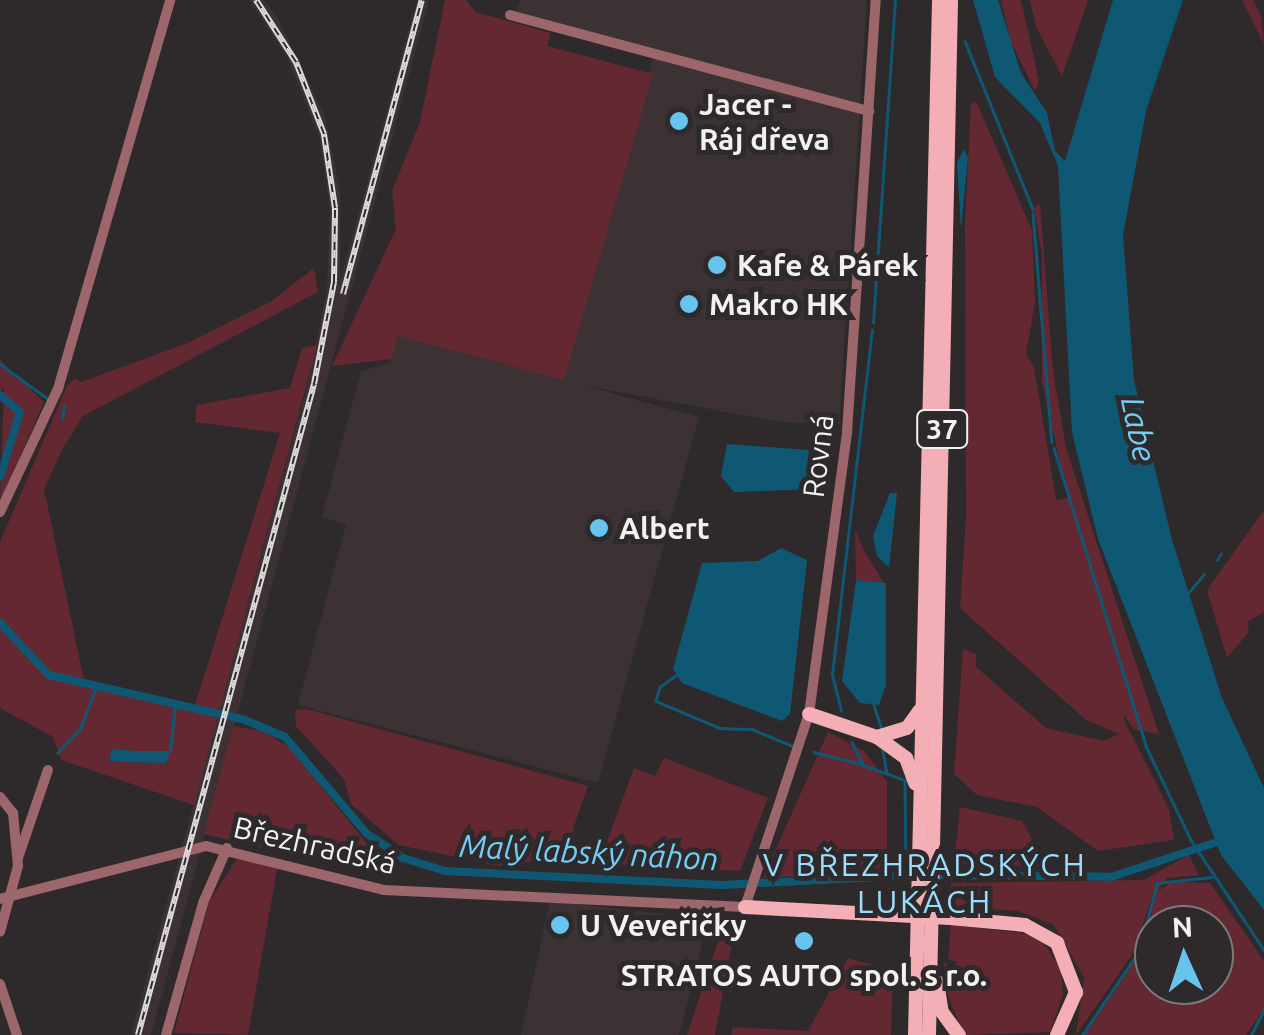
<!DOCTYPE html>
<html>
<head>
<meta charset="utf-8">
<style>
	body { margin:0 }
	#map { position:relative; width:1264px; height:1035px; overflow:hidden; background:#2e2a2b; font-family:Ubuntu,sans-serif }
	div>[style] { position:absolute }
	.built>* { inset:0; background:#3d3233 }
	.green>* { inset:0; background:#632832 }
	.water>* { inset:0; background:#0f5874 }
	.stream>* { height:2.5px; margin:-1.25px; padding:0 1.25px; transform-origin:1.25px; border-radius:1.25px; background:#0f5874 }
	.canal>* { height:8px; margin:-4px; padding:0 4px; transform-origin:4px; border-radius:4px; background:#0f5874 }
	.minor>* { height:10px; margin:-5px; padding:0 5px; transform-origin:5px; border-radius:5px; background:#9d666c }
	.major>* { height:14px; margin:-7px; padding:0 7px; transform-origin:7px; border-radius:7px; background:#f4afb6 }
	.rail>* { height:6px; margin-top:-3px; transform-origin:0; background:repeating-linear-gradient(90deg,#2e2a2b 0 8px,#dedcdc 0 16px); box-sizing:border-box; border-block:2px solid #dedcdc }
	.major-bridge>* { height:14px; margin:-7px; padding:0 7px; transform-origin:7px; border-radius:7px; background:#f4afb6 }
	.dots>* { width:28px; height:28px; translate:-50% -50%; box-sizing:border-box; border:5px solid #2e2a2b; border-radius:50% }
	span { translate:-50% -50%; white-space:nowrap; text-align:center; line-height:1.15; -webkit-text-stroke:10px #2e2a2b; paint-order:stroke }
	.shield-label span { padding:2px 8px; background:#2e2a2b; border:2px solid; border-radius:8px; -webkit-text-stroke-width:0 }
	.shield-label { font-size:28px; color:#f2f0f0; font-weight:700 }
	.poi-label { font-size:30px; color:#f2f0f0; font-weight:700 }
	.left { translate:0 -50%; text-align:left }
	.street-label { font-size:30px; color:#f2f0f0 }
	.water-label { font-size:32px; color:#73cdf6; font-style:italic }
	.neighbourhood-label { font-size:32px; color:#9bddfd; letter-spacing:2.5px }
	.north { position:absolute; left:1134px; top:905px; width:100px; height:100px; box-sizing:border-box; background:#2e2a2b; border:2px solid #7c797a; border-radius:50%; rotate:357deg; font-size:28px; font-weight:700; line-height:40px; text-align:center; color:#f2f0f0 }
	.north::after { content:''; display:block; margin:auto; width:35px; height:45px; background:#66c4ef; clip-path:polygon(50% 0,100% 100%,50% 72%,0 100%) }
</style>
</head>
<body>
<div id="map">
	<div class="built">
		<i style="clip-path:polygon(249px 0,264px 0,277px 17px,325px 117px,340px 190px,340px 282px,417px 0,429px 0,151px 1035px,131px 1035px,308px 383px,327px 290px,330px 208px,319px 136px,287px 57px)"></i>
		<i style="clip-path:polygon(520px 0,867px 0,839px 425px,780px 422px,582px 385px,699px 417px,598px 783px,298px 705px,346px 525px,322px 517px,361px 371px,390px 363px,398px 336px,564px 380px,655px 50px,516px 11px)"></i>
		<i style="clip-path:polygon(550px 901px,708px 919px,679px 1035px,521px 1035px)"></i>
	</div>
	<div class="green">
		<i style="clip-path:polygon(445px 0,466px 0,475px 12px,550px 33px,547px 46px,653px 74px,564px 380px,398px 336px,392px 359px,332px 366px,396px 229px,392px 191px,420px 122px)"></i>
		<i style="clip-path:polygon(1001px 0,1021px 0,1039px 81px,1035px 91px,1011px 42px)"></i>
		<i style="clip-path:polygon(1030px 0,1088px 0,1062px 76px,1036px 27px)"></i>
		<i style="clip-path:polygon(1242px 0,1253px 0,1261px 15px,1264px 44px)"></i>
		<i style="clip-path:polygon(976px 101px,1032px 230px,1035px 302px,1026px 355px,1034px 367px,1056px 500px,1068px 498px,1042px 382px,1042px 255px,1034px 208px,1040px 203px,1053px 372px,1066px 448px,1159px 734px,1133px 729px,1124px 714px,1124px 720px,1169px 809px,1174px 840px,1098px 851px,1037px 807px,977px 795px,954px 774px,963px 649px,976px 654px,976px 667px,1046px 728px,1104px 741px,1119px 734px,1086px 720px,960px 608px,966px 516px,965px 223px,971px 104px)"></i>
		<i style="clip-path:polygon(evenodd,314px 268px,318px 292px,83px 416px,63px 448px,44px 489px,84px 681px,195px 705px,280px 433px,195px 422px,197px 405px,290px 388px,302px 348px,317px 345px,194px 805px,61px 760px,53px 737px,0 708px,0 542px,67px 386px,75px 378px,81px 382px,185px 344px,270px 302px,314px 268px,136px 751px,169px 751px,166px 763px,120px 762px,136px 751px)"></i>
		<i style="clip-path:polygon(0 360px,44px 402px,0 504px,4px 387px,0 392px)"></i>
		<i style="clip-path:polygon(1264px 510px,1264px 612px,1247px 622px,1249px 632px,1227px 658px,1207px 590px)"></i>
		<i style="clip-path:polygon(855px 529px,863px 549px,884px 583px,856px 580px)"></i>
		<i style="clip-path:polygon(306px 709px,588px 786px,573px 829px,578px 855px,498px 866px,399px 845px,351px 804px,344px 779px,296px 726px,295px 710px)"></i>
		<i style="clip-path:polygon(233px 726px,265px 732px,291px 749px,395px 879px,204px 834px)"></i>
		<i style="clip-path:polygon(828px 732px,864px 751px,887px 782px,887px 871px,763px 878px)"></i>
		<i style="clip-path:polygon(664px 758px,768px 798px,740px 871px,599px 864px,634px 768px,655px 776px)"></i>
		<i style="clip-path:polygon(960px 807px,1022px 821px,1036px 847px,1052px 854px,1050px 867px,965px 864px,955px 854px)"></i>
		<i style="clip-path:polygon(evenodd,1189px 855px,1199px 875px,1167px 878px,1158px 891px,1171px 882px,1210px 883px,1264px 961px,1264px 1009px,1246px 1035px,1083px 1035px,1141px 952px,1156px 885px,1134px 952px,1076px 1035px,1084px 977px,1054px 925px,1018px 911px,950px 906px,951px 883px,1144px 880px,1189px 855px,1214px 925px,1214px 985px,1154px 985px,1154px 925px,1214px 925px)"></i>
		<i style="clip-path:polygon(238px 857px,277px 869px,248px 1035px,174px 1033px,209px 902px)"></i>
		<i style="clip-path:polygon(727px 914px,736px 921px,715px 1035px,687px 1035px)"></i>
		<i style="clip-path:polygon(951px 925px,1038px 935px,1061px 969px,1063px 995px,1050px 1032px,967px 1035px,961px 1029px,943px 982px,945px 930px,944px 962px,951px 971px,957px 962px,948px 959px)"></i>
		<i style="clip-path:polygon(848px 958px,893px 971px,891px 1035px,731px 1035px,733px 1027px,808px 1031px)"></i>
	</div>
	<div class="water">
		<i style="clip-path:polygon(973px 0,998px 0,1021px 73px,1047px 113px,1055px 151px,1065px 161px,1113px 0,1183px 0,1146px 111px,1123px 235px,1134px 380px,1172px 540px,1222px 698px,1264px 788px,1264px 910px,1221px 855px,1098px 539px,1072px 432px,1058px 166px,1040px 123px,995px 77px)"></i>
		<i style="clip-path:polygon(964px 149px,968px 157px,961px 229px,957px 162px)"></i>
		<i style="clip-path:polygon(727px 444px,821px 451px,821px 477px,815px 489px,734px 492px,721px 476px)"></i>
		<i style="clip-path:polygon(890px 493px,897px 493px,889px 567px,877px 556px,873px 536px)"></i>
		<i style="clip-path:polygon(781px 548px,807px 560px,790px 714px,782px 721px,682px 683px,673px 669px,702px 563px,758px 561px)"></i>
		<i style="clip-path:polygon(856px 580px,886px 583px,886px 685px,879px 705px,860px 703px,842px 681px)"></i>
		<i style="clip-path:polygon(111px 749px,136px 751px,170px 751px,166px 763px,120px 762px,110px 761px)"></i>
	</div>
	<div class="stream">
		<i style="left:965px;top:41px;width:181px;rotate:68deg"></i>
		<i style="left:1033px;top:213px;width:230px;rotate:85.3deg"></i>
		<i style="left:873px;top:323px;width:324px;rotate:-86.1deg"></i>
		<i style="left:0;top:364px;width:58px;rotate:35.9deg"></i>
		<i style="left:62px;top:419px;width:13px;rotate:-81deg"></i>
		<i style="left:1054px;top:448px;width:312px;rotate:72.8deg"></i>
		<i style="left:1146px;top:746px;width:104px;rotate:64.4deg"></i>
		<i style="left:1191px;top:840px;width:132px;rotate:56.4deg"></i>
		<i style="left:1217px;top:560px;width:7px;rotate:-56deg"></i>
		<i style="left:1189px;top:592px;width:23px;rotate:-50deg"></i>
		<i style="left:676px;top:676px;width:19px;rotate:145deg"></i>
		<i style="left:660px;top:687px;width:15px;rotate:106deg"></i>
		<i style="left:656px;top:701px;width:69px;rotate:22.9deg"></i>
		<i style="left:720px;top:728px;width:32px;rotate:2deg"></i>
		<i style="left:752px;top:729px;width:43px;rotate:23deg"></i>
		<i style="left:874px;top:705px;width:23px;rotate:72deg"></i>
		<i style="left:841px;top:711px;width:37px;rotate:-104deg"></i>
		<i style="left:832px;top:675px;width:347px;rotate:-83.4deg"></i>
		<i style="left:852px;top:742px;width:25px;rotate:64deg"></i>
		<i style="left:863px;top:765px;width:45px;rotate:19.7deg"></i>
		<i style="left:905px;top:780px;width:95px;rotate:89.4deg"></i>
		<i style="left:170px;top:751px;width:46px;rotate:-83.8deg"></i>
		<i style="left:883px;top:751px;width:22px;rotate:80deg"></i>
		<i style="left:814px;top:752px;width:49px;rotate:14.3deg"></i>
		<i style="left:57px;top:753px;width:33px;rotate:-46deg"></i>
		<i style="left:80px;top:729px;width:45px;rotate:-69.1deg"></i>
		<i style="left:1082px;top:1035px;width:102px;rotate:-55.8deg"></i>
		<i style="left:1139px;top:951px;width:70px;rotate:-75.2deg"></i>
		<i style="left:1157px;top:883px;width:55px;rotate:-6.2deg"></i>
		<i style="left:1251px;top:1035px;width:29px;rotate:-63deg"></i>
	</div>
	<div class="canal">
		<i style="left:0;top:395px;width:26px;rotate:40deg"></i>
		<i style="left:20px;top:412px;width:68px;rotate:107.1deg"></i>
		<i style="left:0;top:623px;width:71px;rotate:46.7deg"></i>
		<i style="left:49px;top:675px;width:201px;rotate:12.9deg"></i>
		<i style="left:245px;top:720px;width:43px;rotate:23deg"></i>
		<i style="left:285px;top:737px;width:126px;rotate:49.8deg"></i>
		<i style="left:366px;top:833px;width:45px;rotate:34deg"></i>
		<i style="left:403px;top:858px;width:44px;rotate:17.2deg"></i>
		<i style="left:445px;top:871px;width:276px;rotate:2.9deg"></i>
		<i style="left:721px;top:885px;width:198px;rotate:-2.9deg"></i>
		<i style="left:933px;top:875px;width:178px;rotate:0.6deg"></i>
		<i style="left:1111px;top:877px;width:118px;rotate:-18.3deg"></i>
	</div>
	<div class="minor">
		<i style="left:510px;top:15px;width:372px;rotate:15deg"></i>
		<i style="left:0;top:512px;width:136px;rotate:-64.8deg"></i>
		<i style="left:58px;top:389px;width:405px;rotate:-73.9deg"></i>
		<i style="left:0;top:797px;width:21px;rotate:51deg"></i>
		<i style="left:13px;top:813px;width:53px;rotate:84.6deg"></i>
		<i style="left:18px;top:866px;width:68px;rotate:105.3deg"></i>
		<i style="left:18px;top:858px;width:93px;rotate:-71.2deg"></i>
		<i style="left:0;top:899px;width:213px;rotate:-14.4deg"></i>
		<i style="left:206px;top:846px;width:183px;rotate:13.9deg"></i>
		<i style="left:384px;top:890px;width:361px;rotate:2.7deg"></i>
		<i style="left:745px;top:907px;width:203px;rotate:-71.7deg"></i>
		<i style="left:809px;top:714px;width:285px;rotate:-82.3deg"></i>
		<i style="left:847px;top:432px;width:433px;rotate:-86.2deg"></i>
		<i style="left:0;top:984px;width:54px;rotate:71.6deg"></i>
		<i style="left:166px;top:1035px;width:137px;rotate:-74.3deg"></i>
		<i style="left:203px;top:903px;width:60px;rotate:-66.4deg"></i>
	</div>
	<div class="major">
		<i style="left:809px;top:714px;width:72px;rotate:18.7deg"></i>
		<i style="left:877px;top:737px;width:36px;rotate:36deg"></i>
		<i style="left:906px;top:758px;width:27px;rotate:70deg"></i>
		<i style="left:877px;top:737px;width:31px;rotate:-17deg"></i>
		<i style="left:907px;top:728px;width:22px;rotate:-54deg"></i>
		<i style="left:745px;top:907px;width:149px;rotate:3.1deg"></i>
		<i style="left:950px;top:918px;width:75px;rotate:5.3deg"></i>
		<i style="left:1025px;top:925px;width:37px;rotate:29deg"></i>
		<i style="left:1057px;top:943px;width:53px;rotate:68.8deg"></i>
		<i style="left:1076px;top:992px;width:47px;rotate:113.8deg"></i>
		<i style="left:937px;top:982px;width:30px;rotate:81deg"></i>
		<i style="left:942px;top:1012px;width:29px;rotate:54deg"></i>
		<i style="left:915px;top:1035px;width:1035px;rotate:-88.67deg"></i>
		<i style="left:929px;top:1035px;width:1035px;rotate:-88.78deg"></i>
	</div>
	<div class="rail">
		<i style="left:343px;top:294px;width:304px;rotate:-75deg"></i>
		<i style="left:138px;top:1035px;width:674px;rotate:-74.87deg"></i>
		<i style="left:314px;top:384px;width:104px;rotate:-78.9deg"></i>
		<i style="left:334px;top:282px;width:74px;rotate:-89.2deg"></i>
		<i style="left:335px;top:208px;width:75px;rotate:-98.5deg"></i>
		<i style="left:324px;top:134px;width:77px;rotate:-111.3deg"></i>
		<i style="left:296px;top:62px;width:74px;rotate:-122.8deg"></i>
	</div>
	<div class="major-bridge">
		<i style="left:894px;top:915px;width:56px;rotate:3.1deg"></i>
	</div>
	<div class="dots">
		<i style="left:679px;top:121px;background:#66c4ef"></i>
		<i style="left:717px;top:265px;background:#66c4ef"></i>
		<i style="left:689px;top:304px;background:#66c4ef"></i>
		<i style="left:599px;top:528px;background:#66c4ef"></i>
		<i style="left:560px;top:925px;background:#66c4ef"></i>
		<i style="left:804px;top:941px;background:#66c4ef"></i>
	</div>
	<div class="shield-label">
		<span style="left:942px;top:429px">37</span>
	</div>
	<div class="poi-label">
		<span class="left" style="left:699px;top:121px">Jacer -<br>Ráj dřeva</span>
		<span class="left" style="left:737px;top:265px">Kafe &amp; Párek</span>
		<span class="left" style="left:709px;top:304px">Makro HK</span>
		<span class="left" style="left:619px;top:528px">Albert</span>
		<span class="left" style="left:580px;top:925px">U Veveřičky</span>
		<span style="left:804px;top:975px">STRATOS AUTO spol. s r.o.</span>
	</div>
	<div class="street-label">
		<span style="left:818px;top:456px;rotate:-83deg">Rovná</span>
		<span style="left:315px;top:845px;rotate:13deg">Březhradská</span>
	</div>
	<div class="water-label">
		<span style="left:1139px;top:429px;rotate:78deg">Labe</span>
		<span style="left:589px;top:852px;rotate:3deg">Malý labský náhon</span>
	</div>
	<div class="neighbourhood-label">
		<span style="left:925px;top:883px">V BŘEZHRADSKÝCH<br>LUKÁCH</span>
	</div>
	<div class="north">N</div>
</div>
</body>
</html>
